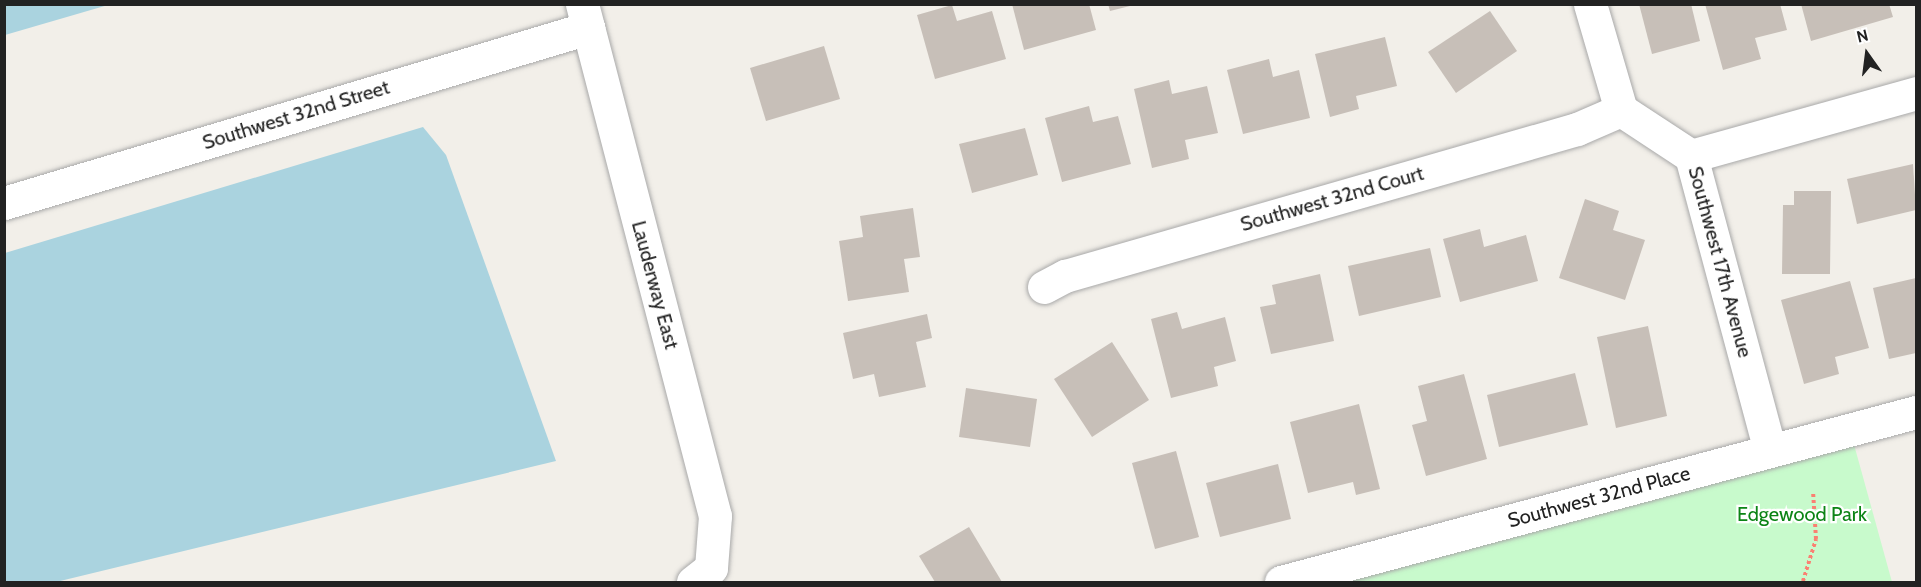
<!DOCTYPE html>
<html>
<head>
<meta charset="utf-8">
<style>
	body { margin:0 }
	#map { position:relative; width:1921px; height:587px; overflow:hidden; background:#f2efe9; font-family:Cabin,sans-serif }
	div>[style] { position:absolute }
	.park>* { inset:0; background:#c8facc }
	.water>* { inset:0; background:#aad3df }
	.building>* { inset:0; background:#c7bfb8 }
	.path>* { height:4px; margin-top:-2px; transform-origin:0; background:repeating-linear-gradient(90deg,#fa8072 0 3px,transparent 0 6px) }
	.roads { filter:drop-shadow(0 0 2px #a9a9a9) drop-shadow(0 0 2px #a9a9a9) }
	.minor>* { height:33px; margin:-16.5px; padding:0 16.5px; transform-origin:16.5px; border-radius:16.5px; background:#fff }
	span { translate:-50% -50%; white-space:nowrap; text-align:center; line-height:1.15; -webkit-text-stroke:4.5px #fff; paint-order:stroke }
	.street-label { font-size:20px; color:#222 }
	.park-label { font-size:20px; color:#0c8416 }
	.frame { position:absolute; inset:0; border:6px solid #222; pointer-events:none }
	.north { position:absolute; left:1837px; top:24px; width:60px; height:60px; -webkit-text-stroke:4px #fff; paint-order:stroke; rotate:346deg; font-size:16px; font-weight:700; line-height:24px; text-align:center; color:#222 }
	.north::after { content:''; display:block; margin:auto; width:21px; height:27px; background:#222; clip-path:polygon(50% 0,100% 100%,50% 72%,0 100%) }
</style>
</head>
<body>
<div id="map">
	<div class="park">
		<i style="clip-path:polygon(1850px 430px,1892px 582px,1281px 582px)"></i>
	</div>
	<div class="water">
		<i style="clip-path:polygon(5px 4px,108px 4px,108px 5px,5px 35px)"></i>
		<i style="clip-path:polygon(423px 127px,446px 155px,556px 461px,56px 582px,5px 582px,5px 253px)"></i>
	</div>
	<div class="building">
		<i style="clip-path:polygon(1012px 4px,1089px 4px,1096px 30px,1024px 50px)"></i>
		<i style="clip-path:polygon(1108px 4px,1134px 4px,1134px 5px,1110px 11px)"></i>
		<i style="clip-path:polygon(1639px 4px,1691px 4px,1700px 41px,1652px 54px)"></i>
		<i style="clip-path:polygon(1705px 4px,1780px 4px,1787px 30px,1755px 38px,1761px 59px,1723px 70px)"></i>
		<i style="clip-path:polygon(1801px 4px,1889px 4px,1893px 17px,1811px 41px)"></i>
		<i style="clip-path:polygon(952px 5px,957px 21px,992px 11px,1006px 59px,935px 79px,917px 15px)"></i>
		<i style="clip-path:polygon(1490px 11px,1517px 51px,1456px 93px,1428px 52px)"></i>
		<i style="clip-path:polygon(1385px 37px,1397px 86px,1356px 96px,1359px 109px,1330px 117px,1315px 54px)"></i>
		<i style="clip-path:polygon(824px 46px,840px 99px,766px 121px,750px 68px)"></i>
		<i style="clip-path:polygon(1269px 59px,1273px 77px,1299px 70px,1310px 118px,1243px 134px,1227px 70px)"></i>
		<i style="clip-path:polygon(1169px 80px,1172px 94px,1207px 86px,1218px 133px,1185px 140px,1189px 159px,1152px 168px,1134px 89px)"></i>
		<i style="clip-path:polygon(1089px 106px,1093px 122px,1118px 116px,1131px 164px,1062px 182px,1045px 118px)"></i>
		<i style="clip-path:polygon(1025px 128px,1038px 175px,972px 193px,959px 144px)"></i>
		<i style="clip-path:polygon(1913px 164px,1916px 210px,1857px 224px,1847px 179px)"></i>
		<i style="clip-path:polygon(1794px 191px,1831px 191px,1830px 274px,1782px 274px,1783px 205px,1794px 205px)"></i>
		<i style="clip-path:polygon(1585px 199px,1619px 211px,1613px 230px,1645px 240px,1625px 300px,1559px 278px)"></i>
		<i style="clip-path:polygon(913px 208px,920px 257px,904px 259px,909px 292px,848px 301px,839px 241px,863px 237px,860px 216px)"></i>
		<i style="clip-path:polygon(1480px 229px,1484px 247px,1526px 235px,1538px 281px,1460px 302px,1443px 239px)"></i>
		<i style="clip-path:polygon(1430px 248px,1441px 297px,1359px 316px,1348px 266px)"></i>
		<i style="clip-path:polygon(1320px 274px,1334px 341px,1271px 354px,1260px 307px,1276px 304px,1272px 285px)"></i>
		<i style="clip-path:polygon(1916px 278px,1916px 353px,1889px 359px,1873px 288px)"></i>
		<i style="clip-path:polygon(1850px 281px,1869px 348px,1835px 357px,1839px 374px,1804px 384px,1781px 300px)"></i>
		<i style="clip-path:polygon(1177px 312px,1182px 329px,1225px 317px,1236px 361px,1214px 367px,1218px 386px,1171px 398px,1151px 319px)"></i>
		<i style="clip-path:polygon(927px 314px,932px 338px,916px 342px,926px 387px,879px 397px,874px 374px,853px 379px,843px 333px)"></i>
		<i style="clip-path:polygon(1648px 326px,1667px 416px,1616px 428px,1597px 337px)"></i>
		<i style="clip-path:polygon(1112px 342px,1149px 400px,1092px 437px,1054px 379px)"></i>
		<i style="clip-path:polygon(1575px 373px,1588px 425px,1499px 447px,1487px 395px)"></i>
		<i style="clip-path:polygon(1464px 374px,1487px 459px,1426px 476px,1412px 425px,1427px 421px,1418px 386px)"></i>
		<i style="clip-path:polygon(966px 388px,1037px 399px,1030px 447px,959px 437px)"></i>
		<i style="clip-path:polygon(1359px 404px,1380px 489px,1356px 495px,1353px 482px,1308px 493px,1290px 422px)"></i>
		<i style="clip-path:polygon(1176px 451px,1199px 537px,1155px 549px,1132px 463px)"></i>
		<i style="clip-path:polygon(1278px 464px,1291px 519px,1220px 537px,1206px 483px)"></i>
		<i style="clip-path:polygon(969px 527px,1002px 582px,935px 582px,919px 556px)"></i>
	</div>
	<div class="path">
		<i style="left:1803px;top:581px;width:44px;rotate:-72.8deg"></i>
		<i style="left:1816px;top:539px;width:48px;rotate:-93.6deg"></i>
	</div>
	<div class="roads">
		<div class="minor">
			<i style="left:582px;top:4px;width:529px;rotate:75.44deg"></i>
			<i style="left:715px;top:516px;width:52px;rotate:94.4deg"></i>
			<i style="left:711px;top:568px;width:23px;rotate:142deg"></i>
			<i style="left:1590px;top:4px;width:110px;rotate:73.7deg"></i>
			<i style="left:1621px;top:110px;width:84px;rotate:33.3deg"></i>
			<i style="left:1691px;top:156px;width:305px;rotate:75deg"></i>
			<i style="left:1691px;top:156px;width:234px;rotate:-15.6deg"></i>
			<i style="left:4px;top:203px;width:610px;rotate:-16.68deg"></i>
			<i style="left:1044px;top:287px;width:24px;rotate:-28deg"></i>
			<i style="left:1065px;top:276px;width:533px;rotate:-16.02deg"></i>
			<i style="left:1577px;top:129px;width:48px;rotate:-23.4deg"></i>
			<i style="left:1281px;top:582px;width:657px;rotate:-14.99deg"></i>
		</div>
	</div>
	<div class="street-label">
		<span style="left:296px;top:115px;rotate:-17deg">Southwest 32nd Street</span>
		<span style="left:1332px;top:199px;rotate:-16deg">Southwest 32nd Court</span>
		<span style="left:1720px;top:262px;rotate:75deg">Southwest 17th Avenue</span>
		<span style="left:655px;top:285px;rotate:75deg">Lauderway East</span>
		<span style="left:1599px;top:497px;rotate:-15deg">Southwest 32nd Place</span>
	</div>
	<div class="park-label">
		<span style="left:1802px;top:514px">Edgewood Park</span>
	</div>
	<div class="frame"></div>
	<div class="north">N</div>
</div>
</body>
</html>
